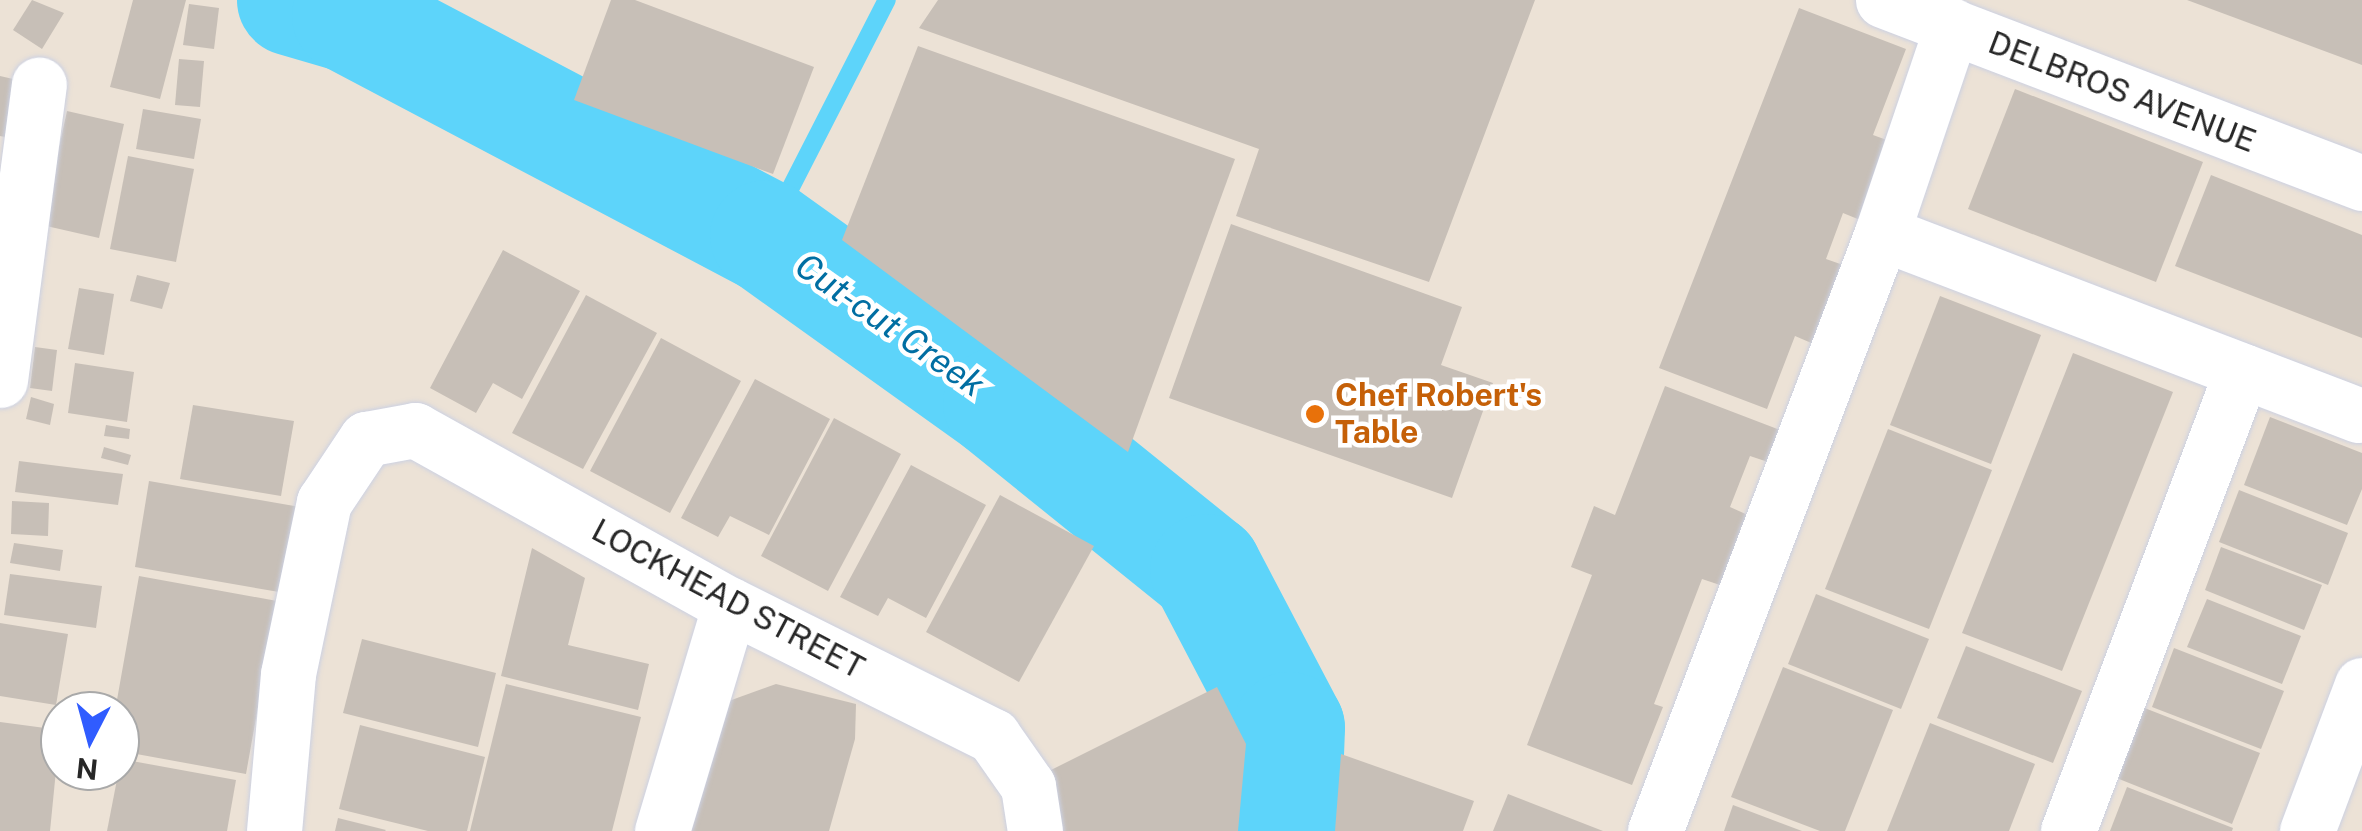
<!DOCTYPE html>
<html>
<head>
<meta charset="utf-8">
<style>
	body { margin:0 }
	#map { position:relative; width:2362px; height:831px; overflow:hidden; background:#ece2d6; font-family:"Public Sans",sans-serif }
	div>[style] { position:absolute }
	.stream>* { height:18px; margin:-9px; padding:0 9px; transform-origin:9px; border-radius:9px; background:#5dd4fa }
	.river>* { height:112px; margin:-56px; padding:0 56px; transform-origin:56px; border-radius:56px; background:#5dd4fa }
	.building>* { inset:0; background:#c7bfb7 }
	.roads { filter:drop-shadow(0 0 2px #ccd1e2) drop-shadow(0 0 2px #ccd1e2) }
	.minor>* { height:55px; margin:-27.5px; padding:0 27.5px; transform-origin:27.5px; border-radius:27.5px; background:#fff }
	.dots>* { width:28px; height:28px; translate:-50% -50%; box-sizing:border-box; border:5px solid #fff; border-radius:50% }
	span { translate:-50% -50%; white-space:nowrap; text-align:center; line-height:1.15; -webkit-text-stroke:9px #fff; paint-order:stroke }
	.street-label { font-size:32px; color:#272727 }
	.food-label { font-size:32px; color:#c56008; font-weight:700 }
	.left { translate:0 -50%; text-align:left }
	.water-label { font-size:35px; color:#006ea2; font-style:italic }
	.north { position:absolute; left:40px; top:691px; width:100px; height:100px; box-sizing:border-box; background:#fff; border:2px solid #a9a9a9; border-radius:50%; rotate:186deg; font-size:28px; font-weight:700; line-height:40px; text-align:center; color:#272727 }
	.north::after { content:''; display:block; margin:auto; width:35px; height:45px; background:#305cff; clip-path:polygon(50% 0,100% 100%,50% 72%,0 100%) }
</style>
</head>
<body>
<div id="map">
	<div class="stream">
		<i style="left:766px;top:236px;width:265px;rotate:-62.9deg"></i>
	</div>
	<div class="river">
		<i style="left:293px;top:0;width:57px;rotate:16.2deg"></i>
		<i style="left:348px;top:16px;width:472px;rotate:27.8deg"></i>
		<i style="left:766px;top:236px;width:287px;rotate:35.6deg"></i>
		<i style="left:999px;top:403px;width:266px;rotate:38.9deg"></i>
		<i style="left:1206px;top:570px;width:178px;rotate:62.3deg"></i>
		<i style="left:1289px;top:728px;width:103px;rotate:92.2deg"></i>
	</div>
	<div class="building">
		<i style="clip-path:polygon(32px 0,64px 13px,42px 49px,13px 30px)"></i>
		<i style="clip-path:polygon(133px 0,186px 0,160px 99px,110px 87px)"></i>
		<i style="clip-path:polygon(611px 0,635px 0,814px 67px,773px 174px,574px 100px)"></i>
		<i style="clip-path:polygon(938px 0,1535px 0,1429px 282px,1236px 216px,1259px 149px,919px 28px)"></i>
		<i style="clip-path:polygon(2187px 0,2362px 0,2362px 65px)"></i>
		<i style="clip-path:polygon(189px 4px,219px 8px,214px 49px,183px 45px)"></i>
		<i style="clip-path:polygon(1799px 8px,1906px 49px,1873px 135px,1895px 143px,1865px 222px,1843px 213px,1826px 259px,1846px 266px,1816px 345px,1795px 336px,1767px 409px,1659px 368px)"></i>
		<i style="clip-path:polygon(918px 46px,1235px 159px,1128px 452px,842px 240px)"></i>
		<i style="clip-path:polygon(179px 59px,204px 61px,200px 107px,175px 105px)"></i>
		<i style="clip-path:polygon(0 76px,39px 85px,25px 141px,0 136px)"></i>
		<i style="clip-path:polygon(2015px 89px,2203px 162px,2156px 282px,1968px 209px)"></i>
		<i style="clip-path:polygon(143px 109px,201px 119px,194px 159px,136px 149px)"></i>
		<i style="clip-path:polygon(67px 111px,124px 124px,99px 238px,42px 225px)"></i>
		<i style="clip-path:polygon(128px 156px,194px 169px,176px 262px,110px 249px)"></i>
		<i style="clip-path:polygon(2211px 175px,2362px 235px,2362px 338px,2175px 266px)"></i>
		<i style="clip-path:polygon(1231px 224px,1462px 307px,1441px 365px,1493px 383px,1452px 498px,1169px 398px)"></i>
		<i style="clip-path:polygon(503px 250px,580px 291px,522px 399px,493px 383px,476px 413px,430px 388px)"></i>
		<i style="clip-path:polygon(137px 275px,170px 283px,162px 309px,130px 301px)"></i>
		<i style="clip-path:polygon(79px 288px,114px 294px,104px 355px,68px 349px)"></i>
		<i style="clip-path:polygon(586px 295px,657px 333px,583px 469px,512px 433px)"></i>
		<i style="clip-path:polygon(1940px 296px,2041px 335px,1991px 464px,1890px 425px)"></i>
		<i style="clip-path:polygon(661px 338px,741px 381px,670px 513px,590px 471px)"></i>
		<i style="clip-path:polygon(35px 347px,57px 350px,52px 391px,30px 388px)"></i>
		<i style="clip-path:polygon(2073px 353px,2173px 392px,2062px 671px,1962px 633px)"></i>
		<i style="clip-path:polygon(75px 363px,134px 372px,127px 422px,68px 413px)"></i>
		<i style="clip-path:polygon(755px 379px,830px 419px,769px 535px,730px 516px,718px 537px,681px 518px)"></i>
		<i style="clip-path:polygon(1665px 386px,1780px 430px,1768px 462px,1750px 456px,1730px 507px,1750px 516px,1723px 586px,1702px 579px,1654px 704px,1663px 707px,1632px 785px,1527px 745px,1592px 575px,1571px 567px,1594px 506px,1615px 515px)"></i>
		<i style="clip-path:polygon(31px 397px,54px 404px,50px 425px,26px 419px)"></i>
		<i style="clip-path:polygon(193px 405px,294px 421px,281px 496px,180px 479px)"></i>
		<i style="clip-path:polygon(2270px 417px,2362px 453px,2362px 489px,2347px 525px,2244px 485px)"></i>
		<i style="clip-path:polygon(834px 418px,901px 454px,828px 591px,761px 556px)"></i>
		<i style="clip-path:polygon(106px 425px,130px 429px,129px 439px,104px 436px)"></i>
		<i style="clip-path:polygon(1888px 429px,1992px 470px,1929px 629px,1825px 589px)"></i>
		<i style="clip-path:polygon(104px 447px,131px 455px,128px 465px,101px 458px)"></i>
		<i style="clip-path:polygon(19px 461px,123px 474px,118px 505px,15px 492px)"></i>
		<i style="clip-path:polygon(911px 465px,986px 505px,926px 618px,888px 598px,878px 616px,840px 597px)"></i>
		<i style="clip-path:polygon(149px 481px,300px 507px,285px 593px,135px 567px)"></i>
		<i style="clip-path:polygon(2239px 490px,2348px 533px,2328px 585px,2219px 542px)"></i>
		<i style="clip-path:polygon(1000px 495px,1094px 546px,1019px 682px,926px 632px)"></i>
		<i style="clip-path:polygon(12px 501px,49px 503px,48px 536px,11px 534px)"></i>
		<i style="clip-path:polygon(14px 543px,63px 550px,60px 571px,10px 563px)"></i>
		<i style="clip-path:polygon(2221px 547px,2322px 585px,2304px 630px,2205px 590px)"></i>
		<i style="clip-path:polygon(532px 548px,585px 578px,568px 645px,649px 664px,638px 710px,501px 676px)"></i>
		<i style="clip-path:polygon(10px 574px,102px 586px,96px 628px,4px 615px)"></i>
		<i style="clip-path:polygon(139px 576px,277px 601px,246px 774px,120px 751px,120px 711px,115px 711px)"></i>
		<i style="clip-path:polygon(1816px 594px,1929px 639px,1901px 709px,1788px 664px)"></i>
		<i style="clip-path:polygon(2207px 599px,2301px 636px,2282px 684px,2187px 647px)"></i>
		<i style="clip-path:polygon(0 623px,68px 634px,56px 705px,0 696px)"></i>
		<i style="clip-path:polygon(362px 639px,496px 673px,478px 747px,343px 713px)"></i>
		<i style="clip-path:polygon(1966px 646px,2082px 691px,2053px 763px,1937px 718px)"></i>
		<i style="clip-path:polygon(2174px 648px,2284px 691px,2261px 749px,2152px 707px)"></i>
		<i style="clip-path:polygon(1783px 667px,1893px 710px,1845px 831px,1820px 831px,1731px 797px)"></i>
		<i style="clip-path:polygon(506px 684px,641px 717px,612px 831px,470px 831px)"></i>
		<i style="clip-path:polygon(776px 684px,856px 704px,855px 739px,829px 831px,689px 831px,726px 702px)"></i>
		<i style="clip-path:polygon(1217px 687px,1246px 744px,1238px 831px,1052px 831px,1043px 774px)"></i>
		<i style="clip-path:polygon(2142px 707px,2260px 753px,2232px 824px,2114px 777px)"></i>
		<i style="clip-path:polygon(0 722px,60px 730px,50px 831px,0 831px)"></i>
		<i style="clip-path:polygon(1930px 723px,2035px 764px,2009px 831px,1887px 831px)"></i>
		<i style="clip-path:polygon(360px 725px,485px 757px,467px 831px,428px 831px,339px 809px)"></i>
		<i style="clip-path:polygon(1341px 754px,1474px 801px,1463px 831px,1335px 831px)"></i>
		<i style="clip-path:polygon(121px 759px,236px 780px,227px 831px,107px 831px)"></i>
		<i style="clip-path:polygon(2127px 787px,2233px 828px,2232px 831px,2110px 831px)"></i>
		<i style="clip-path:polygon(1508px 794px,1603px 831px,1493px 831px)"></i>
		<i style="clip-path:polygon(1733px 805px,1802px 831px,1724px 831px)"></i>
		<i style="clip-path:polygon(338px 818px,386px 830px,385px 831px,335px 831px)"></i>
	</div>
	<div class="roads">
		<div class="minor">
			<i style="left:1883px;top:0;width:513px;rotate:20.91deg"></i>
			<i style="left:1882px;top:233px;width:510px;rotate:20.92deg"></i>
			<i style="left:0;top:380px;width:298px;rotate:-82.5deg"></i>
			<i style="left:274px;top:831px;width:158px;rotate:-84.9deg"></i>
			<i style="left:288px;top:674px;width:176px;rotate:-78.2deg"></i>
			<i style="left:324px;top:502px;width:76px;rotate:-56.3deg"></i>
			<i style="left:366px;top:439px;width:50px;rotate:-10.4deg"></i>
			<i style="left:415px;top:430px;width:360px;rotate:29.1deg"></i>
			<i style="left:730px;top:605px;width:294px;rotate:26.5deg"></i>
			<i style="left:993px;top:736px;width:61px;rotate:55deg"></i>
			<i style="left:1028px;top:786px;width:46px;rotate:81.2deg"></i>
			<i style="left:662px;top:831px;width:236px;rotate:-73.3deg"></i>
			<i style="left:1655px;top:831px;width:640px;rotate:-69.21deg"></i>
			<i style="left:1882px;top:233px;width:219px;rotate:-71.3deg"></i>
			<i style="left:2068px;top:831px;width:492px;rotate:-69.3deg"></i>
			<i style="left:2307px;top:831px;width:156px;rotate:-69.4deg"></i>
		</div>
	</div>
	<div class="dots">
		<i style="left:1315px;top:414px;background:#e8710a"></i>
	</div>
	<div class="street-label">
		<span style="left:2122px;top:92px;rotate:21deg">DELBROS AVENUE</span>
		<span style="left:728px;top:599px;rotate:28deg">LOCKHEAD STREET</span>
	</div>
	<div class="food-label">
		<span class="left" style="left:1335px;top:414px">Chef Robert's<br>Table</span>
	</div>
	<div class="water-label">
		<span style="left:890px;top:325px;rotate:35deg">Cut-cut Creek</span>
	</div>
	<div class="north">N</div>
</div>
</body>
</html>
